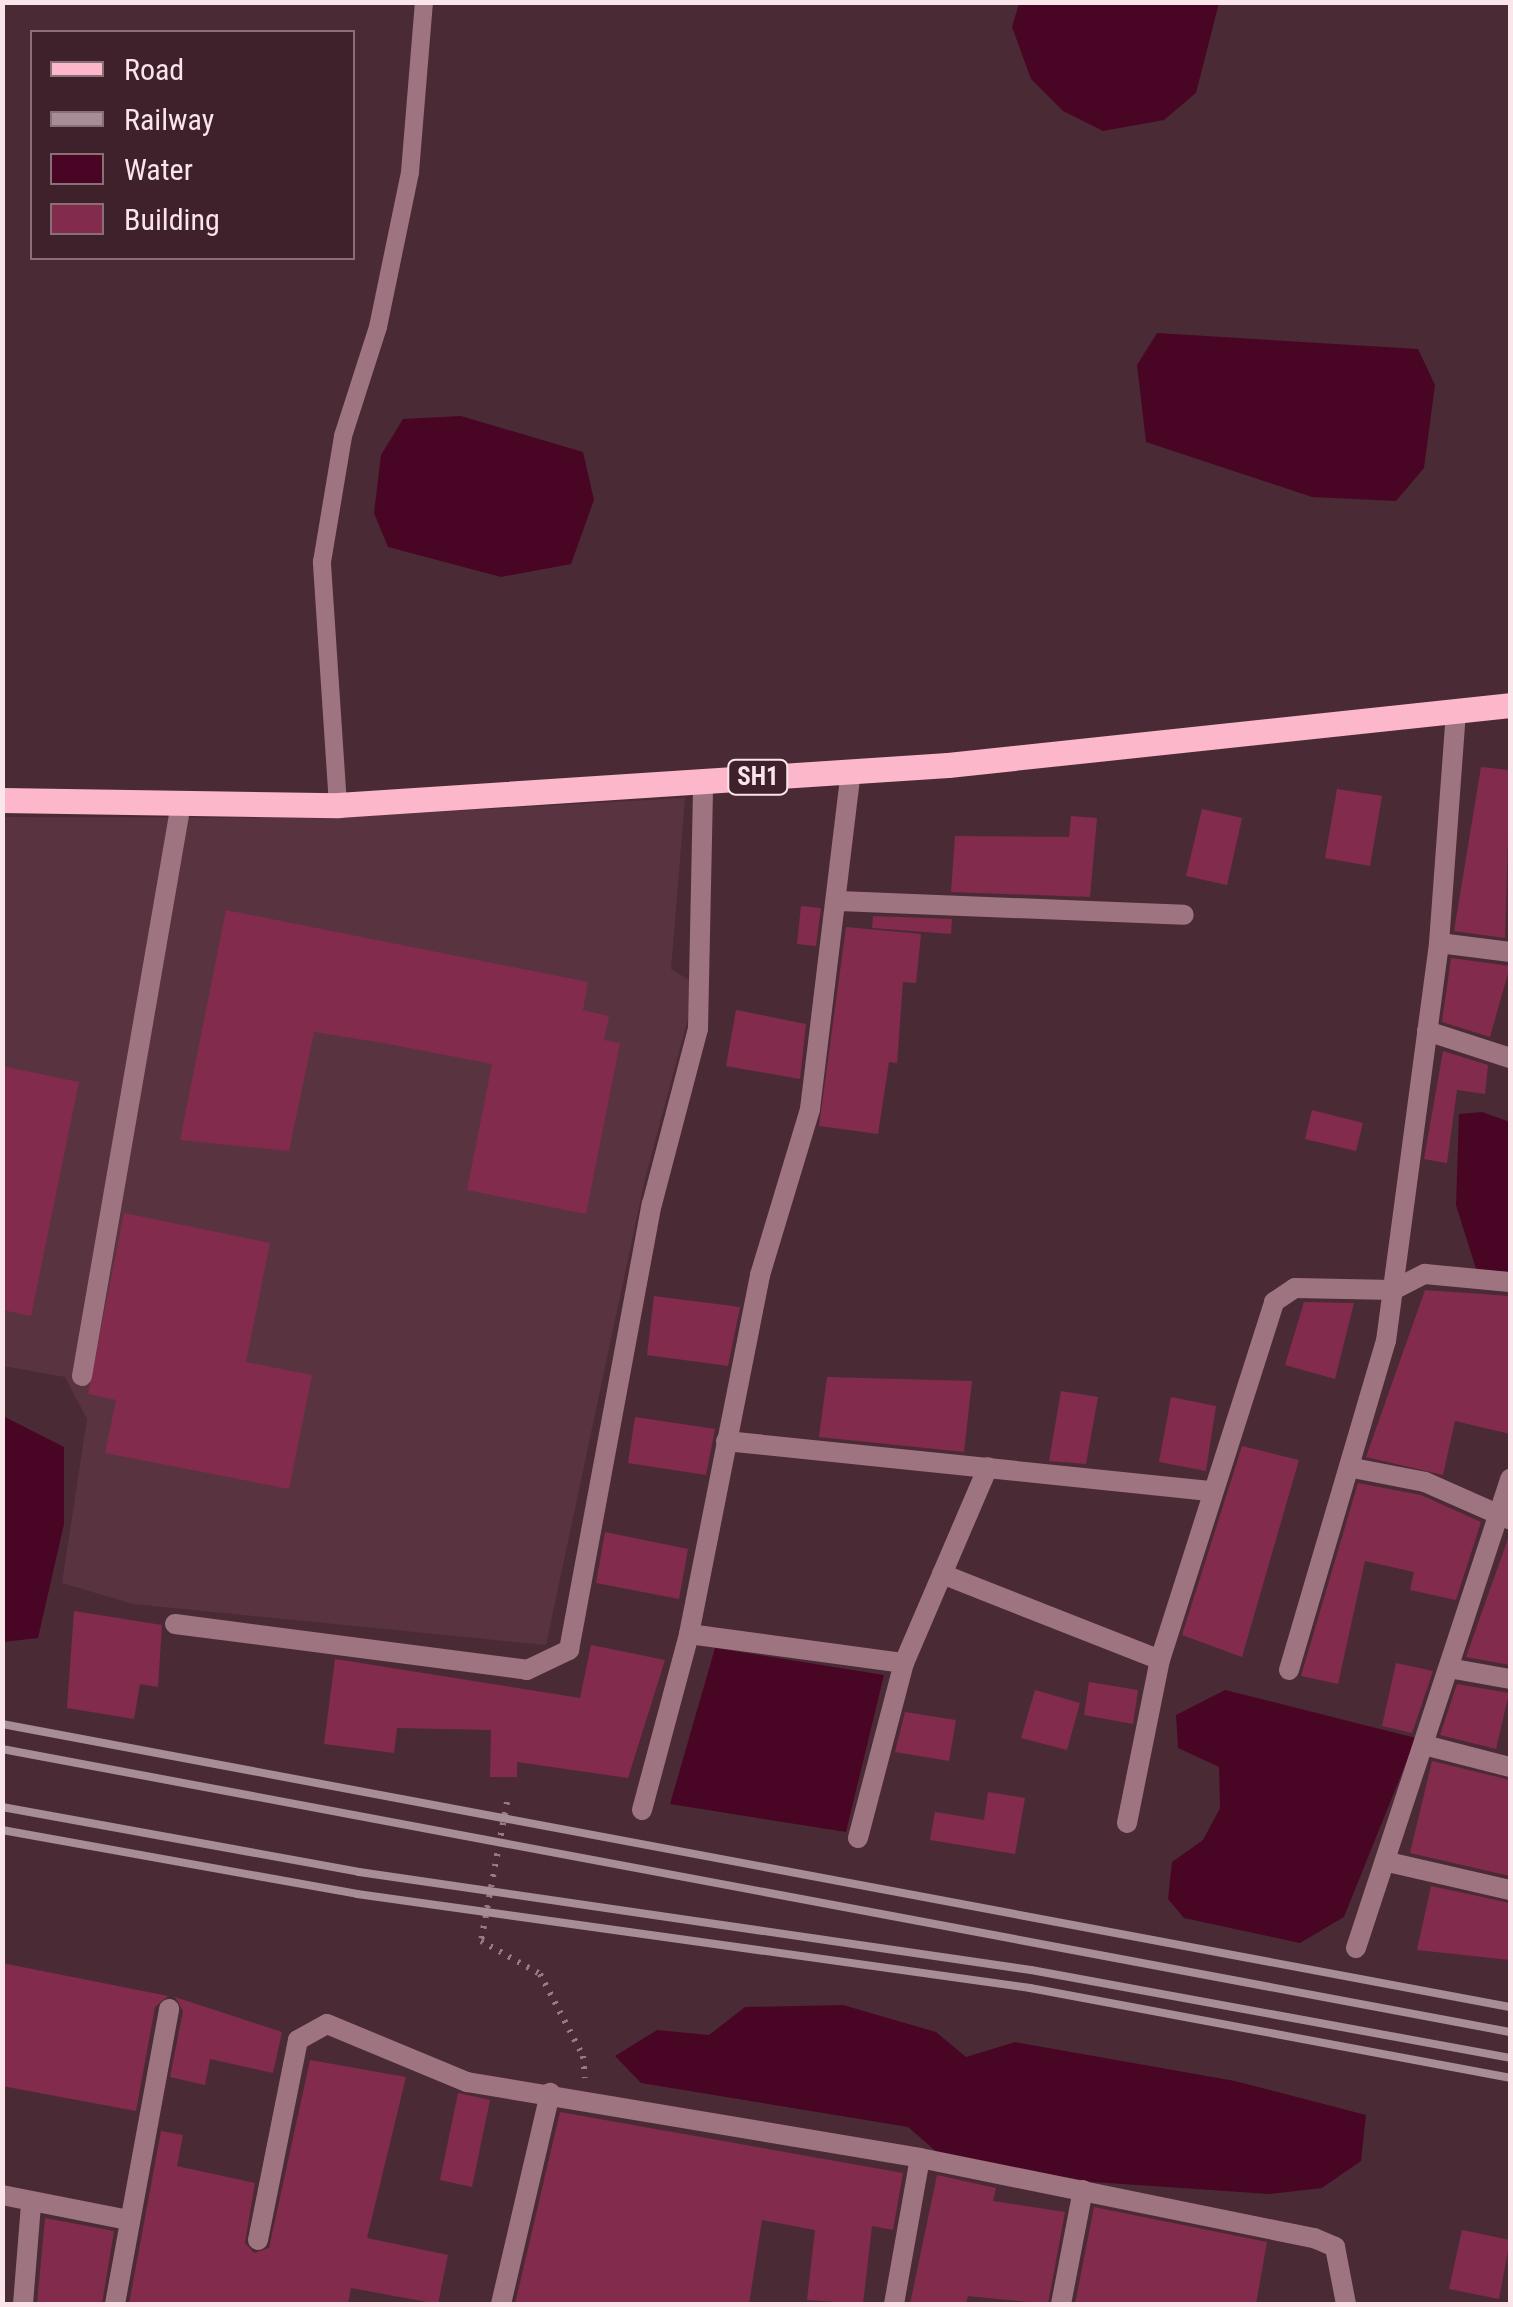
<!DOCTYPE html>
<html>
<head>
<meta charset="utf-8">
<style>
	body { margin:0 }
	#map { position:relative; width:1513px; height:2307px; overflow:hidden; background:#4a2b35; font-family:"Roboto Condensed",sans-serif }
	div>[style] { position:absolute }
	.built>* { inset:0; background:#59333f }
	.water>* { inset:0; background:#490624 }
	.building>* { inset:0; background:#822b4d }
	.path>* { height:6px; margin-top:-3px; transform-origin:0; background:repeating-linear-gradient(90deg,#957b82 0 2.5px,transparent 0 10.5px) }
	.service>* { height:18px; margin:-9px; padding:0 9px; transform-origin:9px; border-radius:9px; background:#9f7481 }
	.minor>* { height:20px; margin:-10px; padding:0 10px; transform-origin:10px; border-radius:10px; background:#9f7481 }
	.primary>* { height:25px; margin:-12.5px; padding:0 12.5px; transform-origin:12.5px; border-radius:12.5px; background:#fdb7cb }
	.rail>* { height:8px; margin:-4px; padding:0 4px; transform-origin:4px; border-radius:4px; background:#a78d95 }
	span { translate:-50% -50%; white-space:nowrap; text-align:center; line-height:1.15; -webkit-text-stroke:8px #3f212b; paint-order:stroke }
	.shield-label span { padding:2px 8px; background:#3f212b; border:2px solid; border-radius:8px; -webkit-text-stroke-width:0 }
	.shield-label { font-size:25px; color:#fae5ea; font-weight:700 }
	.frame { position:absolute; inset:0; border:5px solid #fae5ea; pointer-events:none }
	.legend { position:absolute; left:30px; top:30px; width:325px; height:230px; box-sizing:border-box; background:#3f212b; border:2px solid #8a6f77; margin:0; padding:12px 18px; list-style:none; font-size:30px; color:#fae5ea }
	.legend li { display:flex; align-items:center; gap:20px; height:50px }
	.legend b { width:50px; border:2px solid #8a6f77 }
</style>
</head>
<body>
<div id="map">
	<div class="built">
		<i style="clip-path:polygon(685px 798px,671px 969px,697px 985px,645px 1179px,546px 1645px,133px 1604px,62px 1583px,87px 1419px,65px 1377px,3px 1366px,2px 817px,326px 818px)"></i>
	</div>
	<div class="water">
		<i style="clip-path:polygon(1019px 3px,1019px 2px,1219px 3px,1196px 93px,1164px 120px,1103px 131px,1063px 111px,1031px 79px,1012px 27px)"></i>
		<i style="clip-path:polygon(1157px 333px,1418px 349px,1435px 385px,1424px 468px,1396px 501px,1312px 497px,1146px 442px,1137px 365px)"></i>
		<i style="clip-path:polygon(461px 416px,583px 452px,594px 500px,571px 564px,501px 577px,388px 547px,374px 513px,381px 455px,403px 419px)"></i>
		<i style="clip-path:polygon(1482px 1112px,1510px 1122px,1510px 1273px,1477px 1272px,1456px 1205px,1459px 1114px)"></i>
		<i style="clip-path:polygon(3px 1416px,64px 1447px,64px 1524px,38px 1638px,3px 1642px)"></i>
		<i style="clip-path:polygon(715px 1648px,884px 1675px,846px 1832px,670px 1804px)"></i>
		<i style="clip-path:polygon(1225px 1690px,1416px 1738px,1344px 1917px,1300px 1943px,1184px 1918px,1168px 1899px,1172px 1862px,1203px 1840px,1220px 1808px,1219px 1767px,1178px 1748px,1176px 1715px)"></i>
		<i style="clip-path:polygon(843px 2005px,936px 2032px,966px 2057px,1015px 2042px,1235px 2081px,1366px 2115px,1361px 2161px,1322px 2188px,1269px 2194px,1093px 2182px,939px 2154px,908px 2127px,641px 2083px,615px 2056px,657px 2030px,709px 2035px,745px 2007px)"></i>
	</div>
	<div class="building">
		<i style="clip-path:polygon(1481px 767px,1510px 770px,1505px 938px,1454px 931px)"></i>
		<i style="clip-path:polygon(1337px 789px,1382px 796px,1370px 866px,1325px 858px)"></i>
		<i style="clip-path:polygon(1202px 809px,1242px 818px,1227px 885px,1186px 876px)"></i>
		<i style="clip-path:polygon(1071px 816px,1097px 818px,1090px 897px,951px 892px,955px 836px,1069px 837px)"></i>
		<i style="clip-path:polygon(801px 906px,821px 908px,816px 946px,797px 944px)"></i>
		<i style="clip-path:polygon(226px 910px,588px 982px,583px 1010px,609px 1016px,604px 1040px,620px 1043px,586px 1214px,467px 1190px,492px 1064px,383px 1043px,314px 1032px,289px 1151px,180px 1140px)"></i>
		<i style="clip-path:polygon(873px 916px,952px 919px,951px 934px,872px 928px)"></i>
		<i style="clip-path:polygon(846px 927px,921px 934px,916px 983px,903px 982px,897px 1063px,889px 1062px,878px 1134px,819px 1126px)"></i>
		<i style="clip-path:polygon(1451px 958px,1510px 966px,1490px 1037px,1442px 1022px)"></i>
		<i style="clip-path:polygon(736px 1010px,806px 1024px,800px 1079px,726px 1066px)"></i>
		<i style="clip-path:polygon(1443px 1051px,1488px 1065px,1485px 1094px,1457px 1090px,1447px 1163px,1424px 1159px)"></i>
		<i style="clip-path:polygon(2px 1066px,79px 1082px,31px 1316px,2px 1310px)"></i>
		<i style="clip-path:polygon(1312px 1110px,1363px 1123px,1356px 1151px,1305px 1139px)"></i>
		<i style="clip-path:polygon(124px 1213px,270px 1243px,246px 1362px,312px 1375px,289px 1489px,105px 1453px,116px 1400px,88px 1394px)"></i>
		<i style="clip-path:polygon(1425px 1290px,1510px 1296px,1510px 1434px,1455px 1421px,1443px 1475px,1366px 1457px)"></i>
		<i style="clip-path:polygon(654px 1296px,740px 1307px,728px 1366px,647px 1355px)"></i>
		<i style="clip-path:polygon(1304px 1302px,1354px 1303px,1335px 1379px,1285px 1365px)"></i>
		<i style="clip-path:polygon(827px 1377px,972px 1381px,964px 1452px,819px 1437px)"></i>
		<i style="clip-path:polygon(1061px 1391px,1098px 1397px,1086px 1464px,1049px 1461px)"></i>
		<i style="clip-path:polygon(1171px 1397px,1216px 1406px,1206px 1471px,1159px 1462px)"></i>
		<i style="clip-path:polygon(635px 1417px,715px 1429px,706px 1475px,628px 1463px)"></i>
		<i style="clip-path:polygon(1242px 1446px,1299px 1460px,1242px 1657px,1182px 1635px)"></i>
		<i style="clip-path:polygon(1358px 1483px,1421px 1495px,1481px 1522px,1456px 1600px,1410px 1590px,1414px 1572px,1365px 1561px,1338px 1684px,1301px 1676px)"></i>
		<i style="clip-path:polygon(605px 1532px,688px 1549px,679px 1599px,596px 1583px)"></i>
		<i style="clip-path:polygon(1510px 1533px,1510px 1665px,1466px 1657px)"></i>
		<i style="clip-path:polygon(74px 1611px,162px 1625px,158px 1687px,140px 1684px,134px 1719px,67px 1708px)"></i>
		<i style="clip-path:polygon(591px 1645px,665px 1660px,628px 1778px,517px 1762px,517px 1777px,490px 1777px,491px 1730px,397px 1728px,394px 1753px,324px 1744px,335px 1659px,580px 1698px)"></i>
		<i style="clip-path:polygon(1396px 1663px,1433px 1671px,1412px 1733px,1382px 1726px)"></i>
		<i style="clip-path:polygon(1089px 1682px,1138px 1690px,1133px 1724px,1084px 1715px)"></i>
		<i style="clip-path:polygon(1457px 1684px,1509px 1693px,1496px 1749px,1440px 1735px)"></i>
		<i style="clip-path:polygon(1035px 1690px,1080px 1703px,1067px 1750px,1021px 1738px)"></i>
		<i style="clip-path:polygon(905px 1712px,956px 1720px,949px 1761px,895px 1752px)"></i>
		<i style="clip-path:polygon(1432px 1761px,1510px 1780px,1510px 1876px,1410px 1853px)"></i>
		<i style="clip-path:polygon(988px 1792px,1025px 1798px,1015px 1854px,930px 1840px,935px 1812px,984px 1820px)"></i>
		<i style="clip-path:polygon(1431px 1886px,1510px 1903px,1510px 1960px,1417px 1950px)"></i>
		<i style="clip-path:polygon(2px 1963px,168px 1996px,155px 2007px,136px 2111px,2px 2086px)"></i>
		<i style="clip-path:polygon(175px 1997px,282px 2032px,273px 2073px,210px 2059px,205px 2085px,170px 2077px,183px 2011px)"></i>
		<i style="clip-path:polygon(310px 2060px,406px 2077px,367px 2238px,448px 2255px,438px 2304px,351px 2288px,348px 2304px,129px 2304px,161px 2131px,183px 2135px,177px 2166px,255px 2183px,245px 2243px,254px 2253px,269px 2248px)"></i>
		<i style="clip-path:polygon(458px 2093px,490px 2100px,472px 2187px,440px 2180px)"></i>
		<i style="clip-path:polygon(560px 2112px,903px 2173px,893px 2230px,872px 2226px,863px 2304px,807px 2300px,815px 2230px,762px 2220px,749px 2304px,515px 2304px)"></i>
		<i style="clip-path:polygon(937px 2175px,996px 2188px,993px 2201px,1065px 2212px,1048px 2304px,968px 2296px,966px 2304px,910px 2304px)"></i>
		<i style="clip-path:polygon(1094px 2207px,1267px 2242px,1256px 2304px,1075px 2304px)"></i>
		<i style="clip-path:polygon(45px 2218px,114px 2231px,102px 2304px,37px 2304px)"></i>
		<i style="clip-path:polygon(1462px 2230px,1510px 2240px,1499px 2299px,1449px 2289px)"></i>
	</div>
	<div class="path">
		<i style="left:507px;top:1802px;width:141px;rotate:100.6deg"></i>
		<i style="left:481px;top:1941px;width:68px;rotate:29.2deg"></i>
		<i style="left:540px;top:1974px;width:93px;rotate:62.3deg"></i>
		<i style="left:583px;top:2056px;width:22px;rotate:85deg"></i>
	</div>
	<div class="service">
		<i style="left:338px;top:805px;width:244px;rotate:-93.8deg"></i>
		<i style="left:322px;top:562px;width:128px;rotate:-80.5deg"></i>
		<i style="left:343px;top:436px;width:114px;rotate:-72.2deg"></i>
		<i style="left:378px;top:327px;width:158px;rotate:-78.3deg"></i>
		<i style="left:410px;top:172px;width:171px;rotate:-85.3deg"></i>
	</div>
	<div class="minor">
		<i style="left:839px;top:901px;width:345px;rotate:2.3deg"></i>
		<i style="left:1439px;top:943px;width:72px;rotate:7.2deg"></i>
		<i style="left:1427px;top:1031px;width:87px;rotate:18deg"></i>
		<i style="left:82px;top:1376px;width:575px;rotate:-80.19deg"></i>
		<i style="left:726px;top:1441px;width:486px;rotate:5.9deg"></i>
		<i style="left:1353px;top:1468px;width:73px;rotate:11deg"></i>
		<i style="left:1425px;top:1482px;width:92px;rotate:23.8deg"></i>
		<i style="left:942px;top:1574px;width:234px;rotate:21.5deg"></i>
		<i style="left:175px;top:1624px;width:355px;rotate:7.4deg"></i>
		<i style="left:527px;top:1670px;width:47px;rotate:-25.5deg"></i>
		<i style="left:569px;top:1650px;width:454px;rotate:-79.5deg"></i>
		<i style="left:652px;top:1204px;width:181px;rotate:-75.3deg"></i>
		<i style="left:698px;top:1029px;width:248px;rotate:-88.8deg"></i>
		<i style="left:689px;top:1634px;width:217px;rotate:7.7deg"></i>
		<i style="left:1454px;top:1669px;width:57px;rotate:10.1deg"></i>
		<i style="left:1289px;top:1670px;width:343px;rotate:-73.6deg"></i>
		<i style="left:1386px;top:1341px;width:402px;rotate:-82.4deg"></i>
		<i style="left:1439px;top:943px;width:231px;rotate:-85.8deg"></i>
		<i style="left:1428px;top:1746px;width:85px;rotate:14.4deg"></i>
		<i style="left:642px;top:1810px;width:182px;rotate:-75deg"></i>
		<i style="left:689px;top:1634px;width:366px;rotate:-78.8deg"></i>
		<i style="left:760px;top:1275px;width:173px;rotate:-73.2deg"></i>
		<i style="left:810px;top:1109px;width:340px;rotate:-83.1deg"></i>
		<i style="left:1127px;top:1823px;width:166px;rotate:-78.6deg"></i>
		<i style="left:1160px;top:1660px;width:376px;rotate:-72.3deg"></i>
		<i style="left:1274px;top:1302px;width:25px;rotate:-34deg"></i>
		<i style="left:1295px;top:1288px;width:98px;rotate:1.2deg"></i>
		<i style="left:1393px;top:1290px;width:36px;rotate:-27deg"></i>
		<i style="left:1425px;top:1274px;width:85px;rotate:5.4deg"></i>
		<i style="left:858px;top:1838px;width:181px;rotate:-75.3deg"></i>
		<i style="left:904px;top:1663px;width:213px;rotate:-66.8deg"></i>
		<i style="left:1388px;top:1862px;width:125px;rotate:12.9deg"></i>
		<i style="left:1356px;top:1948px;width:494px;rotate:-71.8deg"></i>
		<i style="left:920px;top:2158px;width:402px;rotate:11.5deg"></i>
		<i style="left:1314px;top:2238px;width:23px;rotate:23deg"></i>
		<i style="left:1335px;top:2247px;width:58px;rotate:79.1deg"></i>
		<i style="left:2px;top:2195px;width:128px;rotate:11.2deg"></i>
		<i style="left:258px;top:2240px;width:204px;rotate:-78.7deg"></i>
		<i style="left:298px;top:2040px;width:33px;rotate:-29deg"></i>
		<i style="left:327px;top:2024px;width:152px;rotate:22.5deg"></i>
		<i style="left:467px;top:2082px;width:459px;rotate:9.5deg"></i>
		<i style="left:920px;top:2158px;width:148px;rotate:100.1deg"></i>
		<i style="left:23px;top:2304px;width:100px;rotate:-85.4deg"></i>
		<i style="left:115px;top:2304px;width:300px;rotate:-79.6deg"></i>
		<i style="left:501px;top:2304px;width:217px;rotate:-76.9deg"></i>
		<i style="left:1061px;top:2304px;width:116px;rotate:-79.1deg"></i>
	</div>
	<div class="primary">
		<i style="left:2px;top:800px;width:336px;rotate:0.9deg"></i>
		<i style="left:338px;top:805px;width:611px;rotate:-3.75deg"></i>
		<i style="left:948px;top:765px;width:565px;rotate:-6.09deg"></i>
	</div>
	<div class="rail">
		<i style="left:2px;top:1724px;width:1534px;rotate:10.63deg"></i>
		<i style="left:2px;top:1749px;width:1534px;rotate:10.63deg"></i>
		<i style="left:2px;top:1807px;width:363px;rotate:10.3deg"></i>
		<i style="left:359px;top:1872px;width:679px;rotate:8.3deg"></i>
		<i style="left:1031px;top:1970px;width:487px;rotate:10.4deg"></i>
		<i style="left:2px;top:1830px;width:361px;rotate:10.2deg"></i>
		<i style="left:357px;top:1894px;width:680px;rotate:7.95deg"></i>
		<i style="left:1030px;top:1988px;width:488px;rotate:10.6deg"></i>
	</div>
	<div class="shield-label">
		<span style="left:758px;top:777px">SH1</span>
	</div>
	<div class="frame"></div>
	<ul class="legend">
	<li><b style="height:12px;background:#fdb7cb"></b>Road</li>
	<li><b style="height:12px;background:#a78d95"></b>Railway</li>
	<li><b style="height:28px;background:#490624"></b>Water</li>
	<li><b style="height:28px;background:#822b4d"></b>Building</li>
	</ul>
</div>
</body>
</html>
